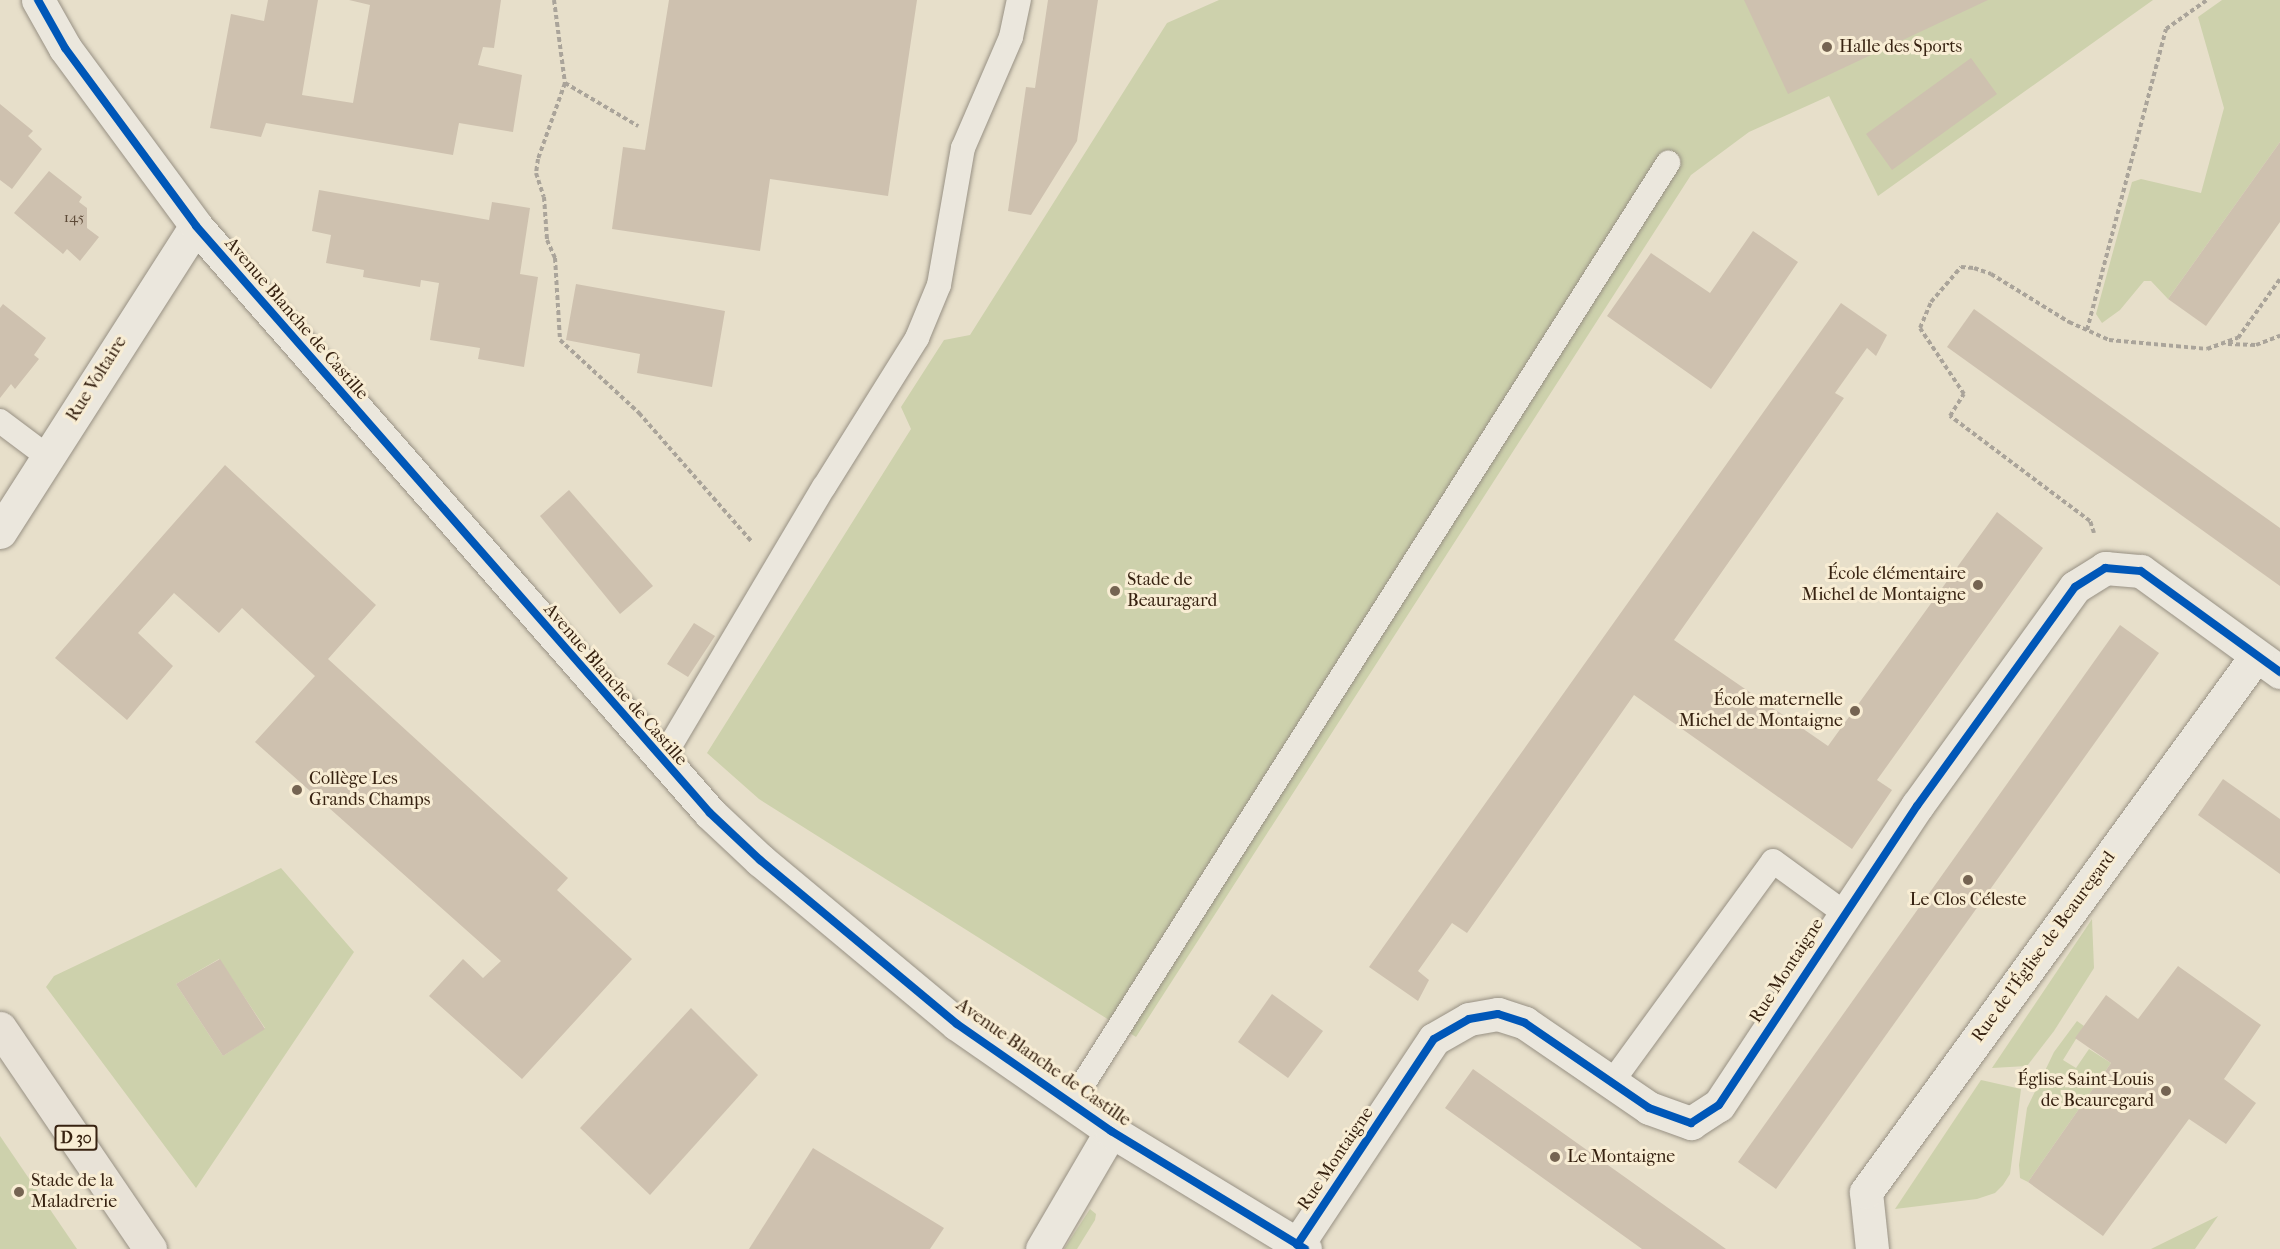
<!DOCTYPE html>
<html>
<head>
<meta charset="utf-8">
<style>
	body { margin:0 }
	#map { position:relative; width:2280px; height:1249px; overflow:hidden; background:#e7dfca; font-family:"IM FELL French Canon",serif }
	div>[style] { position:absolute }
	.green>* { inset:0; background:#cdd1ac }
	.building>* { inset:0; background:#cec1af }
	.path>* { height:4px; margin-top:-2px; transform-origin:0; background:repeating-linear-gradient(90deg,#aaa49a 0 4.5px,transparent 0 7.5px) }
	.roads { filter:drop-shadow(0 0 2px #989184) drop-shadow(0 0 2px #989184) }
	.service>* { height:24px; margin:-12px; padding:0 12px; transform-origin:12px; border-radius:12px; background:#ebe7dd }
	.minor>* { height:33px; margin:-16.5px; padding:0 16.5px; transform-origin:16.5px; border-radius:16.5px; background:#ebe7dd }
	.tertiary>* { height:33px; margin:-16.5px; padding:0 16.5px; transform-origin:16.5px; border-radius:16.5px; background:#ebe7dd }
	.primary>* { height:33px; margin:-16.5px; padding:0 16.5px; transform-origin:16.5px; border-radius:16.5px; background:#e8e2d7 }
	.cycleway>* { height:8px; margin:-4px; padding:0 4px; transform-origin:4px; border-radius:4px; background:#0057b8 }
	.dots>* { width:16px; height:16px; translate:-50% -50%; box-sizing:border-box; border:3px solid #f8edd4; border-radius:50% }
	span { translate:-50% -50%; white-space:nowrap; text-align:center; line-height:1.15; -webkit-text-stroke:6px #f8edd4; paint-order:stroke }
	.number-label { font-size:15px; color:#5d4a38 }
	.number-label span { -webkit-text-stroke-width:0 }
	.shield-label span { padding:2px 4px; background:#f8edd4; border:2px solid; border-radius:4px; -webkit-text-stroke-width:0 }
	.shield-label { font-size:16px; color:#372211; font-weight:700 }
	.poi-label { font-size:18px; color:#372211 }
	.left { translate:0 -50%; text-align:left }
	.right { translate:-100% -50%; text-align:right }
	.street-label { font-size:18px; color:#372211 }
</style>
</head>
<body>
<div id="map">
	<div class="green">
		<i style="clip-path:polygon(1219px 0,2153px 0,1878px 196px,1829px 96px,1749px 132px,1691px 175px,1136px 1037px,759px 799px,707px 753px,911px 429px,901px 407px,944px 340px,970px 335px,1167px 23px)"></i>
		<i style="clip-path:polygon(2222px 0,2280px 0,2280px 142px,2168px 299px,2151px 281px,2144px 281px,2120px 310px,2102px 323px,2096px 314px,2132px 182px,2141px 179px,2201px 193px,2224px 108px,2198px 17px)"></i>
		<i style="clip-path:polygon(evenodd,281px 868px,354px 952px,196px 1188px,46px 987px,54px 976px,281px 868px,219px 959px,265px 1028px,223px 1056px,176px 984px,219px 959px)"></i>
		<i style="clip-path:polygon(2092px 919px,2094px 968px,2054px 1031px,2027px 1066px,1992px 1068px)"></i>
		<i style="clip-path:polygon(2077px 1021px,2084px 1026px,2063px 1060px,2076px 1068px,2089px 1049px,2111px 1063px,2028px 1182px,2020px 1178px,2019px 1165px,2027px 1108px,2054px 1052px)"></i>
		<i style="clip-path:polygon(1981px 1080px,2021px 1089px,2010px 1174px,2003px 1185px,1995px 1193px,1977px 1199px,1895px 1209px)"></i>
		<i style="clip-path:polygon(0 1136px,77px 1249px,0 1249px)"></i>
		<i style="clip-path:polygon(1090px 1209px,1096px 1214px,1095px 1220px,1077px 1249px,1064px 1249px)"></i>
		<i style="clip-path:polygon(2218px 1216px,2195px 1249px,2151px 1249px)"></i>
	</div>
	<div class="building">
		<i style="clip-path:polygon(268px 0,318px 0,302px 95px,353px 103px,370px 5px,349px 0,501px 0,494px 48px,483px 47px,478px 65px,522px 75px,513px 132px,459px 123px,453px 155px,266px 123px,261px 137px,210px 128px,231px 14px,264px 21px)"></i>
		<i style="clip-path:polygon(669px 0,917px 0,888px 196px,770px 179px,760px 251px,612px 229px,623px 147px,645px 150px)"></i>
		<i style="clip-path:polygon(1048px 0,1098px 0,1077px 141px,1031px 215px,1008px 211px,1026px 87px,1035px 88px)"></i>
		<i style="clip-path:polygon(1744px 0,1988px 0,1788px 94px)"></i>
		<i style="clip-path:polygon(1971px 58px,1997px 94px,1892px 170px,1866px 134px)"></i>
		<i style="clip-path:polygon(0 104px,33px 131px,28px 136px,42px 149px,12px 189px,0 180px)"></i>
		<i style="clip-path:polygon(2280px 142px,2280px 222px,2206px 326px,2168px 299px)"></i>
		<i style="clip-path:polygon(49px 171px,82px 197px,79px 202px,87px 208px,87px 228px,99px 237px,80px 261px,67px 249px,63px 254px,14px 213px)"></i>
		<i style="clip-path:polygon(319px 190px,489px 220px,492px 202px,530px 208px,520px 274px,538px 277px,524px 367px,478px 359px,480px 348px,430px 340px,439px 283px,421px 280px,420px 287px,363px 277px,364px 270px,326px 263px,331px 235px,312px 231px)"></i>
		<i style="clip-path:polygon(1753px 231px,1798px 262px,1711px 389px,1607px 316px,1651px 253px,1710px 293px)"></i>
		<i style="clip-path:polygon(576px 284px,725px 311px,712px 387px,637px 373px,640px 354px,566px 340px)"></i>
		<i style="clip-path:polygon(1841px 303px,1887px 335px,1876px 356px,1867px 348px,1835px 393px,1844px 398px,1674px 640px,1828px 746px,1997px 512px,2043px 548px,1877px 780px,1892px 790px,1852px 849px,1634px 695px,1467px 933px,1452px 923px,1418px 971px,1429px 980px,1418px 1001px,1369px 967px)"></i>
		<i style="clip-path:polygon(3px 304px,46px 338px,34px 355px,39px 359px,15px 389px,11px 384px,0 398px,0 308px)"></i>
		<i style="clip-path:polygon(1974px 309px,2280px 528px,2280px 586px,1947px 347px)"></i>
		<i style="clip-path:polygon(225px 465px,376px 605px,328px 659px,568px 878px,557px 890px,632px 959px,522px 1079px,429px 996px,463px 959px,483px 978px,501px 961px,255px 742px,315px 676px,242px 608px,219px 633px,174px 593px,138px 633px,173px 666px,127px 720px,55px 658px)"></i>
		<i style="clip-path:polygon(569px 490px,653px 586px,620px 614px,540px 516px)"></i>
		<i style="clip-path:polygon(694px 623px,715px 636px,688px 677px,667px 664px)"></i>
		<i style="clip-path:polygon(2120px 625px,2159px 653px,1776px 1189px,1738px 1162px)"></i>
		<i style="clip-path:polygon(2223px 779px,2280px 819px,2280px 874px,2198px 815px)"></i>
		<i style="clip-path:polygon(220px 959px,265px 1029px,223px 1056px,176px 984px)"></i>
		<i style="clip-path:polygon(2178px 966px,2261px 1025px,2224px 1079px,2256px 1103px,2226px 1144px,2189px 1119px,2103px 1236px,2028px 1182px,2111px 1063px,2075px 1038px,2106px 995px,2138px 1019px)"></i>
		<i style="clip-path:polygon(1272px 994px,1323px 1031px,1288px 1078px,1238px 1042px)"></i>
		<i style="clip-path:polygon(691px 1008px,758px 1075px,650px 1195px,580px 1128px)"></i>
		<i style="clip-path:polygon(1473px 1069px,1650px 1195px,1726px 1249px,1642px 1249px,1445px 1108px)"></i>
		<i style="clip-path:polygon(813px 1148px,944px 1228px,930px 1249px,749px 1249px)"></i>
	</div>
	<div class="path">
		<i style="left:554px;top:0;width:84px;rotate:82.5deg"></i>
		<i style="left:565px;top:83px;width:81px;rotate:109.6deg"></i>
		<i style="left:538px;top:159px;width:14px;rotate:98deg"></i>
		<i style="left:536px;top:173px;width:25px;rotate:72deg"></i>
		<i style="left:544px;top:197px;width:43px;rotate:86deg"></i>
		<i style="left:547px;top:240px;width:20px;rotate:66deg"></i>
		<i style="left:555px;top:258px;width:82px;rotate:86.5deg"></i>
		<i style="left:560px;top:340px;width:108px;rotate:42.7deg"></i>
		<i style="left:639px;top:413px;width:171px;rotate:48.8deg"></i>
		<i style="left:565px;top:83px;width:85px;rotate:30.5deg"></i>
		<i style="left:2087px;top:330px;width:311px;rotate:-75.3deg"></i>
		<i style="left:2166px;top:29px;width:50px;rotate:-35.3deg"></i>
		<i style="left:2228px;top:344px;width:28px;rotate:2deg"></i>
		<i style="left:2256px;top:345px;width:26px;rotate:-21deg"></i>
		<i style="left:2094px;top:533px;width:13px;rotate:-108deg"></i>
		<i style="left:2090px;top:521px;width:175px;rotate:-143.1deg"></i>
		<i style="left:1950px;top:416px;width:26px;rotate:-58deg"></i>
		<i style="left:1964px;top:394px;width:79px;rotate:-123.7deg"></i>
		<i style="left:1920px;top:328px;width:28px;rotate:-67deg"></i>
		<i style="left:1931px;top:302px;width:46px;rotate:-49.4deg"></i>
		<i style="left:1961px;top:267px;width:13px;rotate:4deg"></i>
		<i style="left:1974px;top:268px;width:18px;rotate:19deg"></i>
		<i style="left:1991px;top:274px;width:92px;rotate:31.6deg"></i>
		<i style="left:2069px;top:322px;width:44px;rotate:24.2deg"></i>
		<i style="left:2109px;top:340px;width:98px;rotate:5.2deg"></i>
		<i style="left:2207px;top:349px;width:33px;rotate:-20deg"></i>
		<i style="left:2238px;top:338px;width:72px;rotate:-54.6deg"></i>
	</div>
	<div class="roads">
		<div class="service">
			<i style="left:0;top:421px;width:60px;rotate:36.9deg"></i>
			<i style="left:661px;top:761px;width:319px;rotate:-59.3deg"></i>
			<i style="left:824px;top:487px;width:176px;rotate:-58deg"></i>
			<i style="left:917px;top:338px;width:57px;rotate:-67.5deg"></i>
			<i style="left:939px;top:285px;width:139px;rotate:-80.1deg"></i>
			<i style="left:963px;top:148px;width:121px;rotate:-66.6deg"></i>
			<i style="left:1011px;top:37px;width:38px;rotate:-78deg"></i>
			<i style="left:1612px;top:1082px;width:273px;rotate:-53.9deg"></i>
			<i style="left:1773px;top:861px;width:87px;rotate:36.1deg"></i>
			<i style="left:1071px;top:1103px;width:1114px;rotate:-57.58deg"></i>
		</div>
		<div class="minor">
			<i style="left:0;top:532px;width:363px;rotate:-57.4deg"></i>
			<i style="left:1297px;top:1245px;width:247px;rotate:-56.4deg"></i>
			<i style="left:1434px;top:1039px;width:40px;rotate:-29.7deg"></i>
			<i style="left:1469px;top:1019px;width:29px;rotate:-10deg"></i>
			<i style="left:1498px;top:1014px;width:28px;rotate:18deg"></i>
			<i style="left:1525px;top:1023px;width:150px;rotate:34.4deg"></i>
			<i style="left:1649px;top:1108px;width:45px;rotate:19.7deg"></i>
			<i style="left:1691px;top:1123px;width:33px;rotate:-33deg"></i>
			<i style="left:1719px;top:1105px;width:359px;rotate:-56.5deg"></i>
			<i style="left:1917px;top:806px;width:270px;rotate:-54.2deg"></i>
			<i style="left:2075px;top:587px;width:36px;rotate:-32deg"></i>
			<i style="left:2105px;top:568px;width:36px;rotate:5deg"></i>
			<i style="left:2141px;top:571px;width:172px;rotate:36deg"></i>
			<i style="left:1042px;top:1249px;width:137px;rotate:-59.7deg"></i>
			<i style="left:1872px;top:1249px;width:57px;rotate:-96deg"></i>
			<i style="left:1866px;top:1192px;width:663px;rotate:-53.96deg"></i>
		</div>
		<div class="tertiary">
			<i style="left:38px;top:0;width:55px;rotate:60.6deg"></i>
			<i style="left:65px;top:48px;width:221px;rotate:53.6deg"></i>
			<i style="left:196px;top:226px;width:780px;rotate:48.79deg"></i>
			<i style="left:710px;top:813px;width:69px;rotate:43.2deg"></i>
			<i style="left:760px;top:860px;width:256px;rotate:39.8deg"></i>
			<i style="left:957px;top:1024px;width:188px;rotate:34.8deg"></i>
			<i style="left:1111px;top:1131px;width:227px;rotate:31.3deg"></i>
		</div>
		<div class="primary">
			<i style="left:0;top:1028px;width:267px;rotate:55.8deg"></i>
		</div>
	</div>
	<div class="cycleway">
		<i style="left:38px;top:0;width:55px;rotate:60.6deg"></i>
		<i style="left:65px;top:48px;width:221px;rotate:53.6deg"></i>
		<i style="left:196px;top:226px;width:780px;rotate:48.79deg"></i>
		<i style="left:710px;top:813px;width:69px;rotate:43.2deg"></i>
		<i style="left:760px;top:860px;width:256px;rotate:39.8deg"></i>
		<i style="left:957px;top:1024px;width:188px;rotate:34.8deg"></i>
		<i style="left:1111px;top:1131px;width:227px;rotate:31.3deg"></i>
		<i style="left:1297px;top:1245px;width:247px;rotate:-56.4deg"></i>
		<i style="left:1434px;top:1039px;width:40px;rotate:-29.7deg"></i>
		<i style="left:1469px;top:1019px;width:29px;rotate:-10deg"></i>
		<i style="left:1498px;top:1014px;width:28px;rotate:18deg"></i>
		<i style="left:1525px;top:1023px;width:150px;rotate:34.4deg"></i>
		<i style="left:1649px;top:1108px;width:45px;rotate:19.7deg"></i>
		<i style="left:1691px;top:1123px;width:33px;rotate:-33deg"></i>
		<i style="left:1719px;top:1105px;width:359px;rotate:-56.5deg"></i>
		<i style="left:1917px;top:806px;width:270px;rotate:-54.2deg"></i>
		<i style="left:2075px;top:587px;width:36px;rotate:-32deg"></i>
		<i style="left:2105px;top:568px;width:36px;rotate:5deg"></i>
		<i style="left:2141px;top:571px;width:172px;rotate:36deg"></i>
	</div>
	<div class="dots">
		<i style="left:1827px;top:47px;background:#756452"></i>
		<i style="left:1978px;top:585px;background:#756452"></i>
		<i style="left:1115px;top:591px;background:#756452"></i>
		<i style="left:1855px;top:711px;background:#756452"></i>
		<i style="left:297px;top:790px;background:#756452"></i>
		<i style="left:1968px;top:880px;background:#756452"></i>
		<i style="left:2166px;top:1091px;background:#756452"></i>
		<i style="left:1555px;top:1157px;background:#756452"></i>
		<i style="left:19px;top:1192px;background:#756452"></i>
	</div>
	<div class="number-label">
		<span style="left:74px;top:218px">145</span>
	</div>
	<div class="shield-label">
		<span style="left:76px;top:1138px">D 30</span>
	</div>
	<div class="poi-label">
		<span class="left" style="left:1839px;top:47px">Halle des Sports</span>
		<span class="right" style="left:1966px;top:585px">École élémentaire<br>Michel de Montaigne</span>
		<span class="left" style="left:1127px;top:591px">Stade de<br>Beauragard</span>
		<span class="right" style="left:1843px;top:711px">École maternelle<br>Michel de Montaigne</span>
		<span class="left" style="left:309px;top:790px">Collège Les<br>Grands Champs</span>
		<span style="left:1968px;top:900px">Le Clos Céleste</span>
		<span class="right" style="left:2154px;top:1091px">Église Saint-Louis<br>de Beauregard</span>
		<span class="left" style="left:1567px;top:1157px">Le Montaigne</span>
		<span class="left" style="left:31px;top:1192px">Stade de la<br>Maladrerie</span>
	</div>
	<div class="street-label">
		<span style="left:296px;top:319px;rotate:49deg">Avenue Blanche de Castille</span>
		<span style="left:97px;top:379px;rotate:-58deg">Rue Voltaire</span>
		<span style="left:615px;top:685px;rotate:49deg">Avenue Blanche de Castille</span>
		<span style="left:2044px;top:947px;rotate:-54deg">Rue de l'Église de Beauregard</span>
		<span style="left:1787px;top:971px;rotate:-57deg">Rue Montaigne</span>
		<span style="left:1043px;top:1063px;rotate:35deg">Avenue Blanche de Castille</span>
		<span style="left:1336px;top:1159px;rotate:-56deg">Rue Montaigne</span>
	</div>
</div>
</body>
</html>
